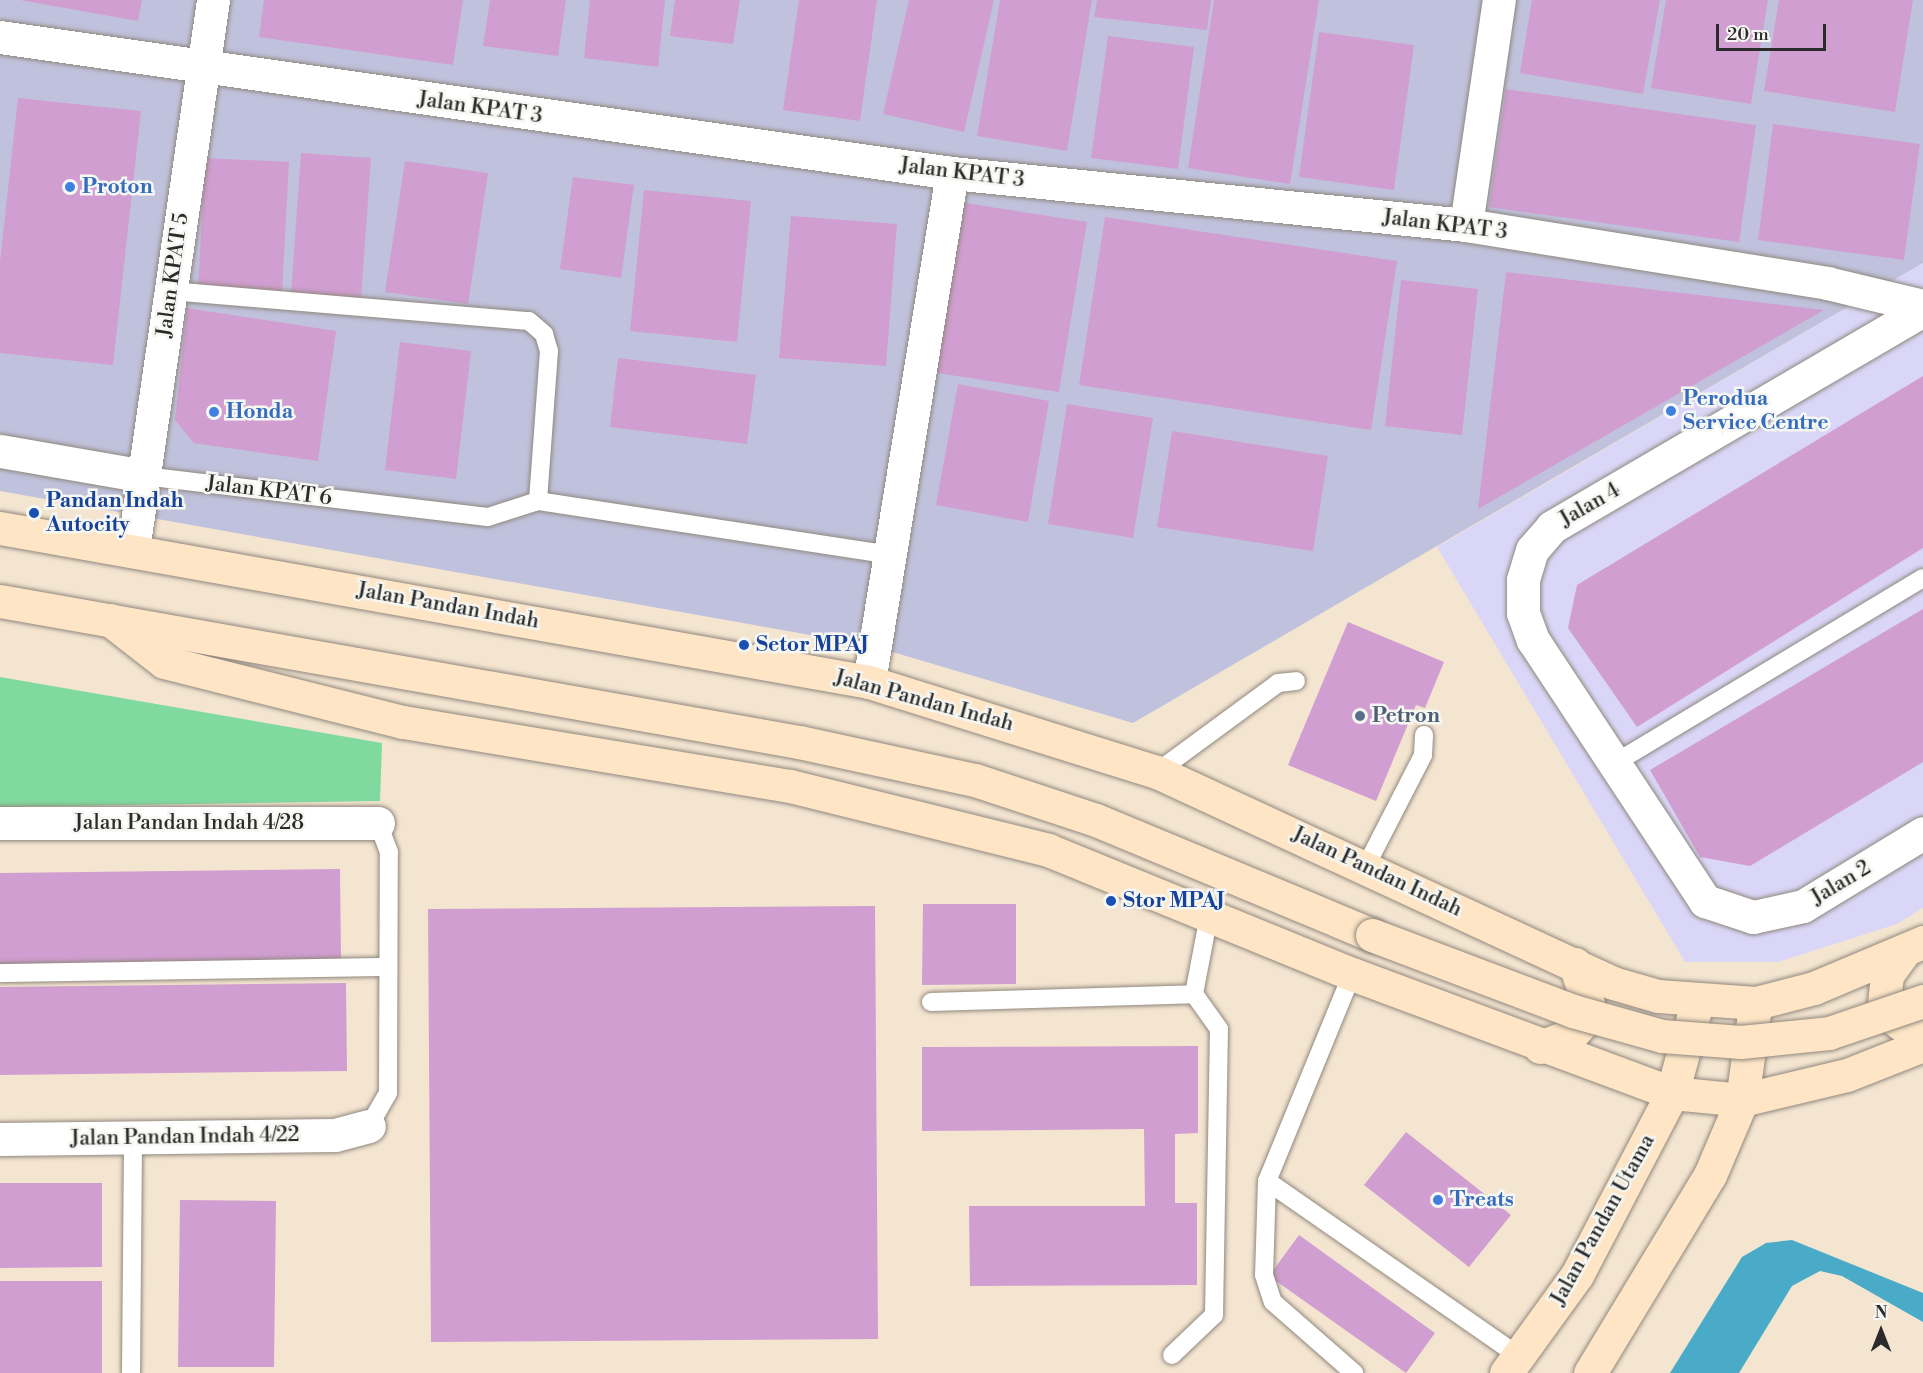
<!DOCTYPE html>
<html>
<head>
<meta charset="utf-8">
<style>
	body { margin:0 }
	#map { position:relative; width:1923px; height:1373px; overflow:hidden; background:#f4e5d1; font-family:"Libre Bodoni",serif }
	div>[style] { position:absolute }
	.built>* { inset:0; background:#dad6f7 }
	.industrial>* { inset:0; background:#c0c2dd }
	.green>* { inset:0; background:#80d99f }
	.water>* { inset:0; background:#4aabc9 }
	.building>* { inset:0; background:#d09ed0 }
	.roads { filter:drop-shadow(0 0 2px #90887e) drop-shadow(0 0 2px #90887e) }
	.lane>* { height:18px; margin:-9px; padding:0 9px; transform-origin:9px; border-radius:9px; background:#fff }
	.street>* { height:33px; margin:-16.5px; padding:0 16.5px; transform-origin:16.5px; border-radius:16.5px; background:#fff }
	.secondary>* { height:33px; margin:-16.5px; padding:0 16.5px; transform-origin:16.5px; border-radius:16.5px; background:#fde5c5 }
	.bridges { filter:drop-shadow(0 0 2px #90887e) drop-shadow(0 0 2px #90887e) }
	.secondary-bridge>* { height:33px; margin:-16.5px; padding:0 16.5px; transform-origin:16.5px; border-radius:16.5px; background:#fde5c5 }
	.dots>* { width:16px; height:16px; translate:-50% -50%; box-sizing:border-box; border:3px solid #f6f6f2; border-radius:50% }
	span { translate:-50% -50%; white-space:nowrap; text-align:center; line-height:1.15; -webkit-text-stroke:5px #f6f6f2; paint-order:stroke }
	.street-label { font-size:21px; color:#2b2b2b }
	.shop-label { font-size:21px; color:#366cbe; font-weight:700 }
	.left { translate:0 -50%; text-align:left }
	.transit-label { font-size:21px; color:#164399; font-weight:700 }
	.service-label { font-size:21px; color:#4e5e75; font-weight:700 }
	.north { position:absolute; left:1851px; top:1301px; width:60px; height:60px; -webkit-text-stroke:4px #f6f6f2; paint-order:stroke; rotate:0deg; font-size:16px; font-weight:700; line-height:24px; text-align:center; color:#2b2b2b }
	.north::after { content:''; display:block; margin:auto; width:21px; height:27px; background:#2b2b2b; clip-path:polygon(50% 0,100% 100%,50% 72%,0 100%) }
	.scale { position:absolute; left:1716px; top:24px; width:110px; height:27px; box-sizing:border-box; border:3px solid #2b2b2b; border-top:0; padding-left:8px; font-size:18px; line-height:21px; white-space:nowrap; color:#2b2b2b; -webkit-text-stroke:4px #f6f6f2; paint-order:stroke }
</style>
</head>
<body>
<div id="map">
	<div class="built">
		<i style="clip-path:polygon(1923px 263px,1923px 908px,1897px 924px,1778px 962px,1685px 962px,1437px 547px)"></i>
	</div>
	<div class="industrial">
		<i style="clip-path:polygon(0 0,1923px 0,1923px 263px,1133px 723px,872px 646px,0 491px)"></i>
	</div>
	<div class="green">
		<i style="clip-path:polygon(0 677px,382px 743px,380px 801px,0 807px)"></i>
	</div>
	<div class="water">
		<i style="clip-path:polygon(1792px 1240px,1923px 1293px,1923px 1322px,1842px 1276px,1820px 1271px,1792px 1286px,1739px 1373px,1670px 1373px,1742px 1257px,1766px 1243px)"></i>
	</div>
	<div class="building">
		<i style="clip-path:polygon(20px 0,142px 0,138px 21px)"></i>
		<i style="clip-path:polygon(264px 0,463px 0,453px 65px,259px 37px)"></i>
		<i style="clip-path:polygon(490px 0,566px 0,558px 56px,483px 46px)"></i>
		<i style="clip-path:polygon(590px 0,665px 0,658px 67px,584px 58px)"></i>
		<i style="clip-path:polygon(675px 0,740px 0,733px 44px,670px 36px)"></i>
		<i style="clip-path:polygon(799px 0,877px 0,860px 121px,783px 110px)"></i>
		<i style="clip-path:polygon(909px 0,994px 0,964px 132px,883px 114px)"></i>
		<i style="clip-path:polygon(1000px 0,1092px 0,1067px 151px,977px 136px)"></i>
		<i style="clip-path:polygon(1097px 0,1211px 0,1207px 30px,1094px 17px)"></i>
		<i style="clip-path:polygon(1214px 0,1319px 0,1290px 184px,1188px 168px)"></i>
		<i style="clip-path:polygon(1532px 0,1660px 0,1643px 94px,1520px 73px)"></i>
		<i style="clip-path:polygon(1666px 0,1768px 0,1751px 104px,1651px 88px)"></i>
		<i style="clip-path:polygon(1779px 0,1913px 0,1895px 112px,1764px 91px)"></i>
		<i style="clip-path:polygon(1319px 32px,1414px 45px,1394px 190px,1299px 177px)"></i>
		<i style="clip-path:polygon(1108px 36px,1194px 47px,1178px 169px,1091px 158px)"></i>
		<i style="clip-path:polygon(1506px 89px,1756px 125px,1739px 242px,1489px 207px)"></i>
		<i style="clip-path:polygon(18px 98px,141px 111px,113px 365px,0 353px,0 262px)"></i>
		<i style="clip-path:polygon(1773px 124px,1920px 144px,1904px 260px,1758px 240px)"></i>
		<i style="clip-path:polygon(301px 153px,371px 158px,361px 299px,291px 294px)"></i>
		<i style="clip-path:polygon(205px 158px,289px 162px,282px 294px,198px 289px)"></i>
		<i style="clip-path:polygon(405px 161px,488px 173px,468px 304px,385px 292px)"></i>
		<i style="clip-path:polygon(573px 177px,634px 185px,621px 278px,560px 269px)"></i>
		<i style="clip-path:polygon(644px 190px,751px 201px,737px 342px,630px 331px)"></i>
		<i style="clip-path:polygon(959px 202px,1087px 222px,1059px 392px,931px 372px)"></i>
		<i style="clip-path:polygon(791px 216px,897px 224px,886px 366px,779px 358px)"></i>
		<i style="clip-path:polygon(1105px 217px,1397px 261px,1371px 430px,1079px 385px)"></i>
		<i style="clip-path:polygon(1506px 272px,1824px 310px,1478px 509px)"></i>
		<i style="clip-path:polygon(1401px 280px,1478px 289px,1462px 435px,1385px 426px)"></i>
		<i style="clip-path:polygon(187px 308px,336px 331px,318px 461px,194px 443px,175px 420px)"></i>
		<i style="clip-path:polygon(400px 342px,471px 351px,456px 479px,385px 470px)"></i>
		<i style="clip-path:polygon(618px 358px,756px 375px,747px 444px,610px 427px)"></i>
		<i style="clip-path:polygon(1923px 376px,1923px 548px,1637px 727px,1568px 628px,1577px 585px)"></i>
		<i style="clip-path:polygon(958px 384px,1049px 401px,1028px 522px,936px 505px)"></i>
		<i style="clip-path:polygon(1067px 404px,1153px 418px,1133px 538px,1048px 524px)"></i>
		<i style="clip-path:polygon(1172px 431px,1328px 456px,1313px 551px,1157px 527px)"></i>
		<i style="clip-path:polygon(1923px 609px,1923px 762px,1750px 866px,1700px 857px,1650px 770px)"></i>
		<i style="clip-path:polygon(1348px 622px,1444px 662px,1425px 708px,1416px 705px,1376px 801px,1288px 765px)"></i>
		<i style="clip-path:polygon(340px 869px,341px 961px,0 966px,0 873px)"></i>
		<i style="clip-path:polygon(923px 904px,1016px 904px,1016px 984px,922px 985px)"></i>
		<i style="clip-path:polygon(875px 906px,878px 1339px,431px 1342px,428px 909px)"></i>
		<i style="clip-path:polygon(346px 983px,347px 1071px,0 1075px,0 987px)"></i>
		<i style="clip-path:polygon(1198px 1046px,1198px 1133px,1175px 1134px,1175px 1203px,1197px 1203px,1197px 1285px,970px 1286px,969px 1206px,1145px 1206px,1144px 1129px,922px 1131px,922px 1047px)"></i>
		<i style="clip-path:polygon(1406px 1132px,1511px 1215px,1469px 1267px,1364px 1185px)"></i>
		<i style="clip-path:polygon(0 1183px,102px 1183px,102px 1267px,0 1268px)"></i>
		<i style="clip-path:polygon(180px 1200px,276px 1201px,274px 1367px,178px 1367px)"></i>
		<i style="clip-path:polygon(1299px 1235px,1435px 1333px,1406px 1373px,1269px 1276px)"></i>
		<i style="clip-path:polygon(0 1281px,102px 1281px,102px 1373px,0 1373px)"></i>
	</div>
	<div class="roads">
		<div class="lane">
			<i style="left:170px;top:291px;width:360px;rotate:4.8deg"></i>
			<i style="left:529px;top:321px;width:20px;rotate:41deg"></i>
			<i style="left:544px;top:334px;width:18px;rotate:74deg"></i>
			<i style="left:549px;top:351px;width:150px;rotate:94.2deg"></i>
			<i style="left:144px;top:476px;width:346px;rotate:6.8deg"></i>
			<i style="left:488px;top:517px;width:52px;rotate:-17.7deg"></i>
			<i style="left:538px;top:501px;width:356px;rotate:8.7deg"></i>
			<i style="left:1615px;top:763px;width:359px;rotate:-31deg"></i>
			<i style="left:1157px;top:772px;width:150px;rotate:-36.3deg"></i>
			<i style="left:1278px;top:683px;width:18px;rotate:-6deg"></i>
			<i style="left:1365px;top:868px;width:127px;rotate:-62.8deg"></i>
			<i style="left:1423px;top:755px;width:20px;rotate:-87deg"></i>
			<i style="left:0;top:973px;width:388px;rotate:-0.9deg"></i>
			<i style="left:1352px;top:974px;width:224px;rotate:112.3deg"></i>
			<i style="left:1267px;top:1181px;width:94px;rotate:91.8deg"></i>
			<i style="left:1264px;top:1275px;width:28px;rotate:72deg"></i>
			<i style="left:1273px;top:1302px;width:108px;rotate:41.2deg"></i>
			<i style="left:931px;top:1002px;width:263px;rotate:-1.7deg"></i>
			<i style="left:1194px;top:994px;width:80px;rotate:-79.2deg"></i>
			<i style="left:369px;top:1126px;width:38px;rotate:-60deg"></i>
			<i style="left:388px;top:1093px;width:241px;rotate:-89.8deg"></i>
			<i style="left:389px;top:852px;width:31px;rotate:-111deg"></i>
			<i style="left:1267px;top:1181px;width:308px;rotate:34.8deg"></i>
			<i style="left:1172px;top:1355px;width:58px;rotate:-43.6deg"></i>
			<i style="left:1214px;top:1315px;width:286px;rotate:-89deg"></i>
			<i style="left:1219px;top:1029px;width:43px;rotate:-125.5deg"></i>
			<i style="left:131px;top:1373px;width:235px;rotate:-89.5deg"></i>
		</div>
		<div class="street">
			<i style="left:0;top:37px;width:962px;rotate:8.13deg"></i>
			<i style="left:952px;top:173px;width:517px;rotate:5.78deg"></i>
			<i style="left:1466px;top:225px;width:366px;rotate:9.1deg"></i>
			<i style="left:1827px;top:283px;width:99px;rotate:13.5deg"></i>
			<i style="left:1466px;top:225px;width:227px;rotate:-81.7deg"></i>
			<i style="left:1923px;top:310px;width:430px;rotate:149.7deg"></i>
			<i style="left:1552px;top:527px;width:30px;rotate:131deg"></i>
			<i style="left:1532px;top:550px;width:31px;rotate:107deg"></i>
			<i style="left:1523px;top:580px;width:33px;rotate:90deg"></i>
			<i style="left:1523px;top:613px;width:29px;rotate:70deg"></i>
			<i style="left:1533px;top:640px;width:313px;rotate:56.6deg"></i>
			<i style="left:1705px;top:901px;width:51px;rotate:18.4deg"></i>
			<i style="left:1753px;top:917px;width:51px;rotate:-12.4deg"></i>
			<i style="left:1803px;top:906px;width:140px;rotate:-31.3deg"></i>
			<i style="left:0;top:451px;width:146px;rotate:9.8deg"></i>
			<i style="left:133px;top:550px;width:556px;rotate:-81.72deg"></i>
			<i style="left:869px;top:682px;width:516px;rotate:-80.74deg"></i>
			<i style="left:0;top:823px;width:378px"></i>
			<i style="left:0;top:1139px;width:335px;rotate:-0.7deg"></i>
			<i style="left:335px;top:1135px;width:35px;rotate:-15deg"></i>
		</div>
		<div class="secondary">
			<i style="left:0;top:528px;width:883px;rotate:10.05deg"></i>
			<i style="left:869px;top:682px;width:302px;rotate:17.4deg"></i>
			<i style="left:1157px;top:772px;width:502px;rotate:24.83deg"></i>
			<i style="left:1613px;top:983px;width:47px;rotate:16.1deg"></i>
			<i style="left:1658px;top:996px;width:98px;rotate:4.1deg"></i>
			<i style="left:1756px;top:1003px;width:60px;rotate:-14.5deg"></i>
			<i style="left:1814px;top:988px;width:118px;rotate:-22.9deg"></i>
			<i style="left:0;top:601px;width:811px;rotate:10.01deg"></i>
			<i style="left:799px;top:742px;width:180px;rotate:12.2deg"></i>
			<i style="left:975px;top:780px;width:127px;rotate:18.3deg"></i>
			<i style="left:1096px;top:820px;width:299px;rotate:22.6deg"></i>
			<i style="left:110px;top:620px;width:68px;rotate:37.9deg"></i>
			<i style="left:164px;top:662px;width:246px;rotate:14.1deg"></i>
			<i style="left:403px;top:722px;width:392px;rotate:9.4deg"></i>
			<i style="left:790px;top:786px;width:266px;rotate:13.9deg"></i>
			<i style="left:1048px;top:850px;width:328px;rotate:22.2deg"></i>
			<i style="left:1352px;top:974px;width:341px;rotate:20.4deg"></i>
			<i style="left:1672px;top:1093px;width:70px;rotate:5.7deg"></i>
			<i style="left:1742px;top:1100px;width:108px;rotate:-13.4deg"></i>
			<i style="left:1847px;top:1075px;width:82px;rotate:-21.5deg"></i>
			<i style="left:1903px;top:953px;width:27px;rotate:126deg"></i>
			<i style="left:1887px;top:975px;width:36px;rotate:96deg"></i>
			<i style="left:1883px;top:1011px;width:49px;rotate:35.9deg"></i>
			<i style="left:1540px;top:1047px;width:33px;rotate:-21deg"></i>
			<i style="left:1571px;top:1035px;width:18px;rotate:-47deg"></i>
			<i style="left:1583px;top:1022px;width:19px;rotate:-74deg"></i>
			<i style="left:1588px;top:1004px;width:42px;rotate:-108deg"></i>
			<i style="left:1506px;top:1373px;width:121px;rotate:-54.1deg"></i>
			<i style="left:1577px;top:1275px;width:205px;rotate:-62.4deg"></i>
			<i style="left:1672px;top:1093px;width:86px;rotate:-74.5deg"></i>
			<i style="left:1590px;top:1373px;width:232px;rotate:-58.8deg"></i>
			<i style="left:1710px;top:1175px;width:82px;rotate:-66.9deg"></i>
			<i style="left:1742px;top:1100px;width:87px;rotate:-82.1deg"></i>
		</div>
	</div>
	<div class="bridges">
		<div class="secondary-bridge">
			<i style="left:1372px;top:935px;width:215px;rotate:20.7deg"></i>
			<i style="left:1573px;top:1011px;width:92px;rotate:15.7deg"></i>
			<i style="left:1662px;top:1036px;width:79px;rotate:4.3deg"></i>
			<i style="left:1741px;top:1042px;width:88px;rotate:-5.8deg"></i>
			<i style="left:1829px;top:1033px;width:99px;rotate:-18.8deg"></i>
		</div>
	</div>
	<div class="dots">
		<i style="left:70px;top:187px;background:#3f7fe0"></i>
		<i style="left:1671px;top:411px;background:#3f7fe0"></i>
		<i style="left:214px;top:412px;background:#3f7fe0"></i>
		<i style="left:34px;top:513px;background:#1a4fb4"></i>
		<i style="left:744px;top:645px;background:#1a4fb4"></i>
		<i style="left:1360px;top:716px;background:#5c6f8a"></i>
		<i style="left:1111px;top:901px;background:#1a4fb4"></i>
		<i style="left:1438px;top:1200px;background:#3f7fe0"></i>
	</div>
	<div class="street-label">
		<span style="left:480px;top:108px;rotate:8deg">Jalan KPAT 3</span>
		<span style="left:962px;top:173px;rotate:7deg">Jalan KPAT 3</span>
		<span style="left:1445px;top:225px;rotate:7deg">Jalan KPAT 3</span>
		<span style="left:173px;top:275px;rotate:-82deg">Jalan KPAT 5</span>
		<span style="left:269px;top:491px;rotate:7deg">Jalan KPAT 6</span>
		<span style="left:1590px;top:505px;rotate:-30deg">Jalan 4</span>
		<span style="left:448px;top:606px;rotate:10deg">Jalan Pandan Indah</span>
		<span style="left:924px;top:701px;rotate:15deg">Jalan Pandan Indah</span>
		<span style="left:189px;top:823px">Jalan Pandan Indah 4/28</span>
		<span style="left:1377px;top:872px;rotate:25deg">Jalan Pandan Indah</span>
		<span style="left:1841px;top:883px;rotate:-31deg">Jalan 2</span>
		<span style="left:185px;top:1137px;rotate:-1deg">Jalan Pandan Indah 4/22</span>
		<span style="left:1603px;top:1220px;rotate:-61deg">Jalan Pandan Utama</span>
	</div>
	<div class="shop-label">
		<span class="left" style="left:82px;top:187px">Proton</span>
		<span class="left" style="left:1683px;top:411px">Perodua<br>Service Centre</span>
		<span class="left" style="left:226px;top:412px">Honda</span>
		<span class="left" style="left:1450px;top:1200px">Treats</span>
	</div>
	<div class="transit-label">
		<span class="left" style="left:46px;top:513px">Pandan Indah<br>Autocity</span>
		<span class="left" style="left:756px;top:645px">Setor MPAJ</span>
		<span class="left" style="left:1123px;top:901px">Stor MPAJ</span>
	</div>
	<div class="service-label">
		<span class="left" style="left:1372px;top:716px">Petron</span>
	</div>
	<div class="north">N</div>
	<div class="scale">20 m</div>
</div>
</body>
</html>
